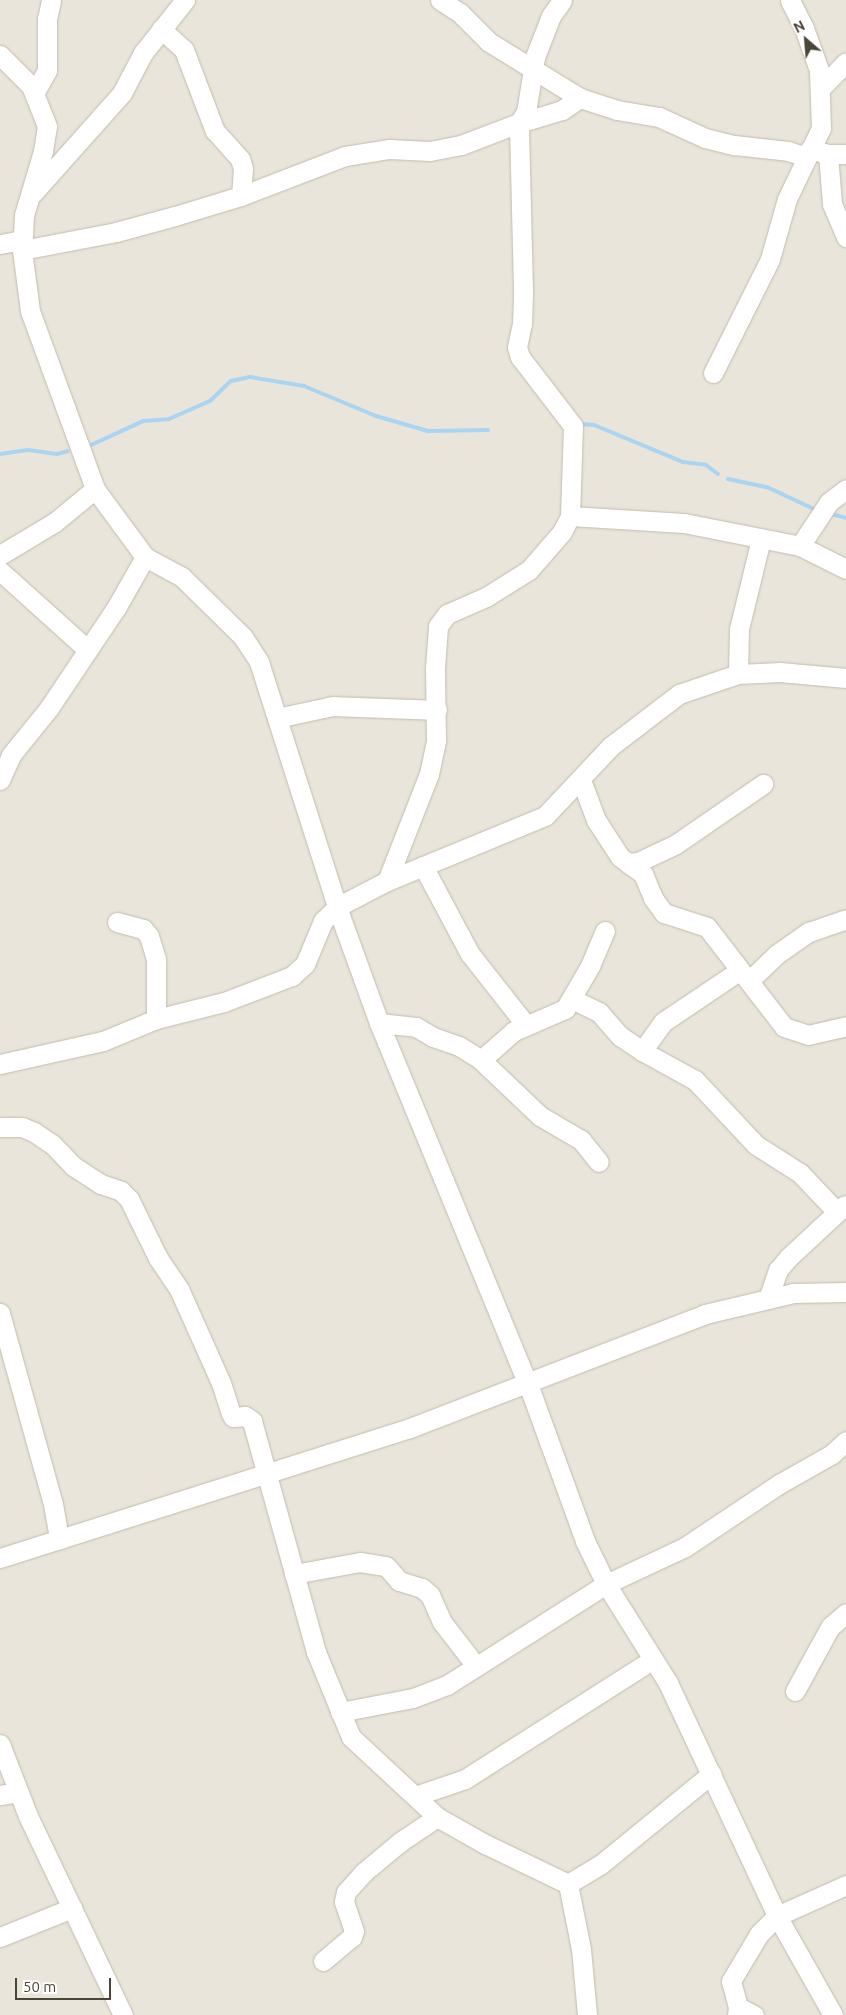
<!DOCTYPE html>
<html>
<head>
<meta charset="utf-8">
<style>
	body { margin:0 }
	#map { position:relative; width:846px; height:2015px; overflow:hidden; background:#f6f3ec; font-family:Ubuntu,sans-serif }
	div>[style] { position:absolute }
	.residential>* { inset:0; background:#eae5da }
	.stream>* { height:4px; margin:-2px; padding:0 2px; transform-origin:2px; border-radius:2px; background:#a9d4f2 }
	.roads { filter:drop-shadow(0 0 1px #c2bbae) drop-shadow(0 0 1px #c2bbae) }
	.minor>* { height:19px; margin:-9.5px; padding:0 9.5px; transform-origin:9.5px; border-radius:9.5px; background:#fff }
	span { translate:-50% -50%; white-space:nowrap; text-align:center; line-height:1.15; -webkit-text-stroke:4px #fff; paint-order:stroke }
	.north { position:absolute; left:781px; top:15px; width:50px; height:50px; -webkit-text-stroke:4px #fff; paint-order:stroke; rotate:333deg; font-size:14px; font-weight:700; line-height:20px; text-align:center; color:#4b4439 }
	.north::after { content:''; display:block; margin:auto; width:18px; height:22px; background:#4b4439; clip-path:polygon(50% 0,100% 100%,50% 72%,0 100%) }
	.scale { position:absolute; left:15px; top:1978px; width:96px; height:22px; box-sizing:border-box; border:2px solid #4b4439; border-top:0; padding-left:6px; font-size:15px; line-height:18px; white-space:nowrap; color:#4b4439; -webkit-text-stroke:4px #fff; paint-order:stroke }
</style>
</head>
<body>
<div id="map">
	<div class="residential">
		<i style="clip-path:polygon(0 0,846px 0,846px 2015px,0 2015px)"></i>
	</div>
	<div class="stream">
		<i style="left:582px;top:424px;width:12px;rotate:5deg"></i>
		<i style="left:594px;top:425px;width:96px;rotate:22.6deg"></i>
		<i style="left:683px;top:462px;width:23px;rotate:7deg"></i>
		<i style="left:706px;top:465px;width:15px;rotate:37deg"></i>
		<i style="left:89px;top:446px;width:60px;rotate:-24.8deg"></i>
		<i style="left:143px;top:421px;width:26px;rotate:-4deg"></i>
		<i style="left:169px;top:419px;width:45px;rotate:-23.7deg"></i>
		<i style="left:210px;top:401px;width:29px;rotate:-44deg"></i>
		<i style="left:231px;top:381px;width:19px;rotate:-12deg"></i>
		<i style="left:250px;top:377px;width:55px;rotate:9.5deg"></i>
		<i style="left:304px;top:386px;width:78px;rotate:22.6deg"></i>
		<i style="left:376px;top:416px;width:54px;rotate:16.1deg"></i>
		<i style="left:428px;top:431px;width:60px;rotate:-1deg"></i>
		<i style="left:0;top:454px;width:28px;rotate:-8deg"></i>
		<i style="left:28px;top:450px;width:29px;rotate:8deg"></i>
		<i style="left:57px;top:454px;width:11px;rotate:-15deg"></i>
		<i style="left:728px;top:479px;width:40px;rotate:12deg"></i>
		<i style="left:767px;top:487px;width:52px;rotate:25.1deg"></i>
		<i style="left:832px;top:514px;width:15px;rotate:16deg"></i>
	</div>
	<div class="roads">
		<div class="minor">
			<i style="left:440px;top:0;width:24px;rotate:33deg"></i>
			<i style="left:460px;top:13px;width:41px;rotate:45deg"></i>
			<i style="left:489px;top:42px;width:107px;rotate:31.6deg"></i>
			<i style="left:580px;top:98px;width:39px;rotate:18deg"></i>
			<i style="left:617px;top:110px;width:43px;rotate:9.5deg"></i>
			<i style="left:659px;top:117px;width:51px;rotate:24.5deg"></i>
			<i style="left:705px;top:138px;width:30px;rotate:14deg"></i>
			<i style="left:734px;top:145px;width:54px;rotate:6.3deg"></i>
			<i style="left:788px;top:151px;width:19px;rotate:18deg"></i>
			<i style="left:161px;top:29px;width:31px;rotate:42deg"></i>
			<i style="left:184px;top:50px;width:87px;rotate:69.1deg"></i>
			<i style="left:215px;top:131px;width:38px;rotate:48deg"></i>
			<i style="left:240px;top:159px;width:9px;rotate:72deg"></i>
			<i style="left:243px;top:168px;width:28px;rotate:94deg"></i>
			<i style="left:0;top:55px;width:44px;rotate:45deg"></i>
			<i style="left:31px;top:86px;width:43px;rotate:68.2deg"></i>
			<i style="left:47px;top:126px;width:25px;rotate:99deg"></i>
			<i style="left:43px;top:151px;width:67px;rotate:106.5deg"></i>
			<i style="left:24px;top:215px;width:35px;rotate:93deg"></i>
			<i style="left:22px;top:250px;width:62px;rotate:82.5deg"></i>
			<i style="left:30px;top:311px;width:189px;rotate:69.9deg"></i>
			<i style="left:95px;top:489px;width:84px;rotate:53.7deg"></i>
			<i style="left:145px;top:557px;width:42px;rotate:28.4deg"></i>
			<i style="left:182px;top:577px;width:86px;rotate:44.5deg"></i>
			<i style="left:243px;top:637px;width:30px;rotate:57deg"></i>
			<i style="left:259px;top:662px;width:257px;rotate:72.3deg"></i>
			<i style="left:337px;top:907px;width:123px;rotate:70.1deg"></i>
			<i style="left:379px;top:1023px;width:391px;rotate:67.6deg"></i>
			<i style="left:528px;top:1384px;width:167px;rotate:70deg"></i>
			<i style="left:585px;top:1541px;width:48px;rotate:64deg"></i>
			<i style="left:606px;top:1584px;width:117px;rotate:57.9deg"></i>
			<i style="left:668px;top:1683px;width:257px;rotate:64.9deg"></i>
			<i style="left:777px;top:1916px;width:114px;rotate:60.5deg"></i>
			<i style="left:820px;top:89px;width:37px;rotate:-46deg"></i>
			<i style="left:35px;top:92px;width:25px;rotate:-61deg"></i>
			<i style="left:47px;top:70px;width:51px;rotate:-90deg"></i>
			<i style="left:47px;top:19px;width:19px;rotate:-78deg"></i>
			<i style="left:810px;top:149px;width:19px;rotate:16deg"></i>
			<i style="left:828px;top:154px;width:50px;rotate:85.4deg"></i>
			<i style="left:832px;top:204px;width:36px;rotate:67deg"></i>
			<i style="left:828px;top:154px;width:18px"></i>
			<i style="left:33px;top:193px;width:134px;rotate:-48.3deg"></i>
			<i style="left:122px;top:93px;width:45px;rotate:-62.3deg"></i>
			<i style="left:143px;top:53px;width:68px;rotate:-51.6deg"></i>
			<i style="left:0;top:244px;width:22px;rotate:-10deg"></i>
			<i style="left:22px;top:250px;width:96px;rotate:-10.8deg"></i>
			<i style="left:116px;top:232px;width:61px;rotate:-15.2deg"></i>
			<i style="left:175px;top:216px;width:69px;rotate:-16.9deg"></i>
			<i style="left:241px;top:196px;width:111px;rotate:-21deg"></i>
			<i style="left:345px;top:156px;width:45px;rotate:-9deg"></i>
			<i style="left:389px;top:149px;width:41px;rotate:2.8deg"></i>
			<i style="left:430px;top:151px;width:32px;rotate:-11deg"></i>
			<i style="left:461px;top:145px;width:62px;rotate:-20.8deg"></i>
			<i style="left:519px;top:123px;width:13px;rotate:-58deg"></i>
			<i style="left:526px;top:112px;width:56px;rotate:-80.7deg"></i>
			<i style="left:535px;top:57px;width:44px;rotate:-68.7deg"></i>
			<i style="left:551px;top:16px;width:19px;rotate:-55deg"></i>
			<i style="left:713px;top:373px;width:127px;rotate:-63.4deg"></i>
			<i style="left:770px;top:259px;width:62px;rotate:-74.2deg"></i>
			<i style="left:787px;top:199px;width:79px;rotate:-64.4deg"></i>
			<i style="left:821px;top:128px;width:58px;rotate:-92deg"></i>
			<i style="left:819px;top:70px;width:45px;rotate:-109.7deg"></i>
			<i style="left:804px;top:28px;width:31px;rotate:-117deg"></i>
			<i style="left:570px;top:516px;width:114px;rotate:3.5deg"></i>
			<i style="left:684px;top:523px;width:118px;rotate:11.2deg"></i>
			<i style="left:800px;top:546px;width:51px;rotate:26.6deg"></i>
			<i style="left:800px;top:546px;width:53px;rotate:-56.6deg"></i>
			<i style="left:829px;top:502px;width:21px;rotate:-37deg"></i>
			<i style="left:0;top:555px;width:64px;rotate:-31deg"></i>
			<i style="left:55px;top:522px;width:52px;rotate:-39.5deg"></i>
			<i style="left:0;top:571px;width:118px;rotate:41.9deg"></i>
			<i style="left:738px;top:674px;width:45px;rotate:-88.7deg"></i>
			<i style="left:739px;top:629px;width:93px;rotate:-76.3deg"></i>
			<i style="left:277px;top:718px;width:57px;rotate:-12.1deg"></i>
			<i style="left:333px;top:706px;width:104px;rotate:2.2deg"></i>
			<i style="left:0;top:780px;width:27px;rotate:-66deg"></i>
			<i style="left:11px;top:755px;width:60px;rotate:-51deg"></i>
			<i style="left:49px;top:708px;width:120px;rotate:-56.2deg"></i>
			<i style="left:116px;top:608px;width:59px;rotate:-60.4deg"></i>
			<i style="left:581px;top:780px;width:43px;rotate:69.4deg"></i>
			<i style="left:596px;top:820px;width:44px;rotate:57deg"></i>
			<i style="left:620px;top:857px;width:10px;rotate:37deg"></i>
			<i style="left:628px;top:863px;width:10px;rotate:-6deg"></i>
			<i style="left:638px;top:862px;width:42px;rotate:-25.3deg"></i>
			<i style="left:676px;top:844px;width:106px;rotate:-34.6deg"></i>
			<i style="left:628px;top:863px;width:19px;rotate:36deg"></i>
			<i style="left:643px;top:874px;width:26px;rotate:67deg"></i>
			<i style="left:653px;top:898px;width:19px;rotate:54deg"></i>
			<i style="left:664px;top:913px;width:45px;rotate:18deg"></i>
			<i style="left:707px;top:927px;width:126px;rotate:52.4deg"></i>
			<i style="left:784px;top:1027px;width:25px;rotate:18deg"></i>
			<i style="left:808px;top:1035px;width:39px;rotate:-13deg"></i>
			<i style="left:423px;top:866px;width:100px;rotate:61.9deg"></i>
			<i style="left:470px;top:954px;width:89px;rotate:51.8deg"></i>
			<i style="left:387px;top:881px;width:115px;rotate:-68.6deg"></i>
			<i style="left:429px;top:774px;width:35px;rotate:-78deg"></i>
			<i style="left:436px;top:740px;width:72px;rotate:-90.8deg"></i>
			<i style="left:435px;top:668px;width:42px;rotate:-85.9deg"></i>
			<i style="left:438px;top:626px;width:15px;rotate:-53deg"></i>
			<i style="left:447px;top:614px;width:43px;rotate:-23.6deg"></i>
			<i style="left:486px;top:597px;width:51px;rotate:-32.1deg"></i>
			<i style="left:529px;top:570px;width:50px;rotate:-49deg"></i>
			<i style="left:562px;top:532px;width:18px;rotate:-63deg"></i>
			<i style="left:570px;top:516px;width:90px;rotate:-88.1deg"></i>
			<i style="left:573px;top:426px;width:87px;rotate:-127.5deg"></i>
			<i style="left:520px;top:357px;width:10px;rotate:-107deg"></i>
			<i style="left:517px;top:347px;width:24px;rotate:-78deg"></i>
			<i style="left:522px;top:324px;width:34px;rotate:-88deg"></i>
			<i style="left:523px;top:290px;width:167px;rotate:-91.4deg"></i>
			<i style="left:519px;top:123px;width:45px;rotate:-16.8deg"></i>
			<i style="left:562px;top:110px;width:22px;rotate:-34deg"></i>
			<i style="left:117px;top:922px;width:27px;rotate:15deg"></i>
			<i style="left:143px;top:929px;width:9px;rotate:49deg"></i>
			<i style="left:149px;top:936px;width:24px;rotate:73deg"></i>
			<i style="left:156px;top:959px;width:60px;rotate:90deg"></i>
			<i style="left:749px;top:981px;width:39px;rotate:-44deg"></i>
			<i style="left:777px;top:954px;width:39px;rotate:-35deg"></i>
			<i style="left:809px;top:932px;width:39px;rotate:-19deg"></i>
			<i style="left:572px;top:999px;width:30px;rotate:26deg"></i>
			<i style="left:599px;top:1012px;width:32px;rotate:49deg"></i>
			<i style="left:620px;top:1036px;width:27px;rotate:34deg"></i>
			<i style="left:642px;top:1051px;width:60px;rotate:28.7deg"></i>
			<i style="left:695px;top:1080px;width:89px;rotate:46.8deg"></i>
			<i style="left:756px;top:1145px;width:52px;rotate:32.5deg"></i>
			<i style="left:800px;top:1173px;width:52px;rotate:46.5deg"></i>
			<i style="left:379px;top:1023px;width:37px;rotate:6deg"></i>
			<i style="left:416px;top:1027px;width:20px;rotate:30deg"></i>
			<i style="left:433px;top:1037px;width:28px;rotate:19deg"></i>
			<i style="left:459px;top:1046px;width:26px;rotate:32deg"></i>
			<i style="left:481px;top:1060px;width:81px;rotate:43.5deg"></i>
			<i style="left:540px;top:1116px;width:48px;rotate:30.3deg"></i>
			<i style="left:581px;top:1140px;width:28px;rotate:51deg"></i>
			<i style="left:642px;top:1051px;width:36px;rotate:-54deg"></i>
			<i style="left:663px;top:1022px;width:92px;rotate:-33.9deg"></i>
			<i style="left:481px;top:1060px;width:44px;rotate:-41.3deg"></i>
			<i style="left:514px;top:1031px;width:56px;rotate:-23.3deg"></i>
			<i style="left:565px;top:1009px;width:50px;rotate:-59.8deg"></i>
			<i style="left:590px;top:966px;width:38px;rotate:-67deg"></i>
			<i style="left:0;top:1064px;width:106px;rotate:-12.6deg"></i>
			<i style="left:103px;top:1041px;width:57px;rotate:-22.5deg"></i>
			<i style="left:156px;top:1019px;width:70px;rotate:-14deg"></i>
			<i style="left:224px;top:1002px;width:73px;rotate:-20.9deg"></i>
			<i style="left:292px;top:976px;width:18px;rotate:-43deg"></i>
			<i style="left:305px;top:964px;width:47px;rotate:-67.3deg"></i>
			<i style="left:323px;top:921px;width:20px;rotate:-45deg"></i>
			<i style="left:337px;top:907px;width:56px;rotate:-27.5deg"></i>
			<i style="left:387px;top:881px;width:171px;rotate:-22.4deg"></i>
			<i style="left:545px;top:816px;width:96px;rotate:-46.7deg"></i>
			<i style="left:611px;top:746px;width:86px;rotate:-37.4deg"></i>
			<i style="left:679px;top:694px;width:62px;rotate:-18.7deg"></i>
			<i style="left:738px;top:674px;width:42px;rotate:-2.7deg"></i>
			<i style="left:780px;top:672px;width:66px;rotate:5.2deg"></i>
			<i style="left:0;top:1127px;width:22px"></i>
			<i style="left:22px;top:1127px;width:13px;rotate:23deg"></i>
			<i style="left:34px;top:1132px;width:22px;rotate:34deg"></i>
			<i style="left:52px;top:1144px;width:30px;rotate:46deg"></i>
			<i style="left:73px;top:1166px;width:33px;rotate:33deg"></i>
			<i style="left:101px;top:1184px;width:21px;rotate:19deg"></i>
			<i style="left:121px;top:1191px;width:11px;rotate:45deg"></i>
			<i style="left:129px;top:1199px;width:66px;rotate:63.8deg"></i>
			<i style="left:158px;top:1258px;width:37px;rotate:56deg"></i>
			<i style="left:179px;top:1289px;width:103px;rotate:65.9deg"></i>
			<i style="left:221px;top:1383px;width:32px;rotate:72deg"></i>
			<i style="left:231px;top:1413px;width:4px;rotate:63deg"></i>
			<i style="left:233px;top:1417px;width:12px;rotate:-5deg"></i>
			<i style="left:245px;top:1416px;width:9px;rotate:36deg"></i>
			<i style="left:252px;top:1421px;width:240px;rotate:74.5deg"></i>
			<i style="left:316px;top:1652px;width:92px;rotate:67.6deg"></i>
			<i style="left:351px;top:1737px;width:117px;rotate:42.9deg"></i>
			<i style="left:437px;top:1817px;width:55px;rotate:29.4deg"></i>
			<i style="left:485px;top:1844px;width:92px;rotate:25.7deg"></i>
			<i style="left:769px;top:1296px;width:28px;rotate:-71deg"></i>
			<i style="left:778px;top:1270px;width:17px;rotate:-50deg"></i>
			<i style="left:789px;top:1257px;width:76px;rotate:-42.9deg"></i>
			<i style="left:0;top:1313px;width:198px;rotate:74.5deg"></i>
			<i style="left:53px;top:1504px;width:36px;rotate:80deg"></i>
			<i style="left:0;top:1558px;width:430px;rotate:-17.6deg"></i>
			<i style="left:410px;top:1428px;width:316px;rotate:-21.1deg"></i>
			<i style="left:705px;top:1314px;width:90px;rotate:-13.4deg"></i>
			<i style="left:793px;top:1293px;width:53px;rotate:-1.1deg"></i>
			<i style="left:294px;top:1574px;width:67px;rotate:-10.3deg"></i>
			<i style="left:360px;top:1562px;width:26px;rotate:9deg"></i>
			<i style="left:386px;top:1566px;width:20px;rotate:49deg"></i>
			<i style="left:399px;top:1581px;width:24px;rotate:17deg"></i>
			<i style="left:422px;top:1588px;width:11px;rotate:41deg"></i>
			<i style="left:430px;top:1595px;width:30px;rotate:66deg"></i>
			<i style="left:442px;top:1622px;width:56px;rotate:52.3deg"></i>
			<i style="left:795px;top:1691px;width:73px;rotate:-61.3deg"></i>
			<i style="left:830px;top:1627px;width:21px;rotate:-41deg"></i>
			<i style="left:340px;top:1712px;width:74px;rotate:-10.9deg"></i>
			<i style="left:413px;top:1698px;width:36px;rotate:-21deg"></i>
			<i style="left:447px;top:1685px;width:188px;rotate:-32.4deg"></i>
			<i style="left:606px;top:1584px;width:87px;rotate:-25.1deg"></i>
			<i style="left:685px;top:1547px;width:113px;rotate:-33.8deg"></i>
			<i style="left:779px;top:1484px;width:61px;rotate:-29.5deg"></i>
			<i style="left:832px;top:1454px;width:19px;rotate:-43deg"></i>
			<i style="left:0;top:1744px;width:77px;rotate:68.7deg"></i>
			<i style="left:28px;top:1816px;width:221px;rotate:64.5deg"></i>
			<i style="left:0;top:1795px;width:19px;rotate:-9deg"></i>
			<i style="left:415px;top:1796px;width:53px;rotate:-18.8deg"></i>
			<i style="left:465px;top:1779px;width:222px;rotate:-32.5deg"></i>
			<i style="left:568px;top:1884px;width:37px;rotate:-31deg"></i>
			<i style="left:600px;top:1865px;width:144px;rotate:-39.3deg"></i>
			<i style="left:568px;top:1884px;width:66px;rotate:78.7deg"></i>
			<i style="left:581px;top:1949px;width:66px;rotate:84.8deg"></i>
			<i style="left:0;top:1937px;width:78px;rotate:-21.9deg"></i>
			<i style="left:323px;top:1961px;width:38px;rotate:-40deg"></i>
			<i style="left:352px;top:1937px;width:6px;rotate:-72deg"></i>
			<i style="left:354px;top:1931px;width:31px;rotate:-109deg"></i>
			<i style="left:344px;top:1902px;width:10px;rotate:-79deg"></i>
			<i style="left:346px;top:1892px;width:27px;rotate:-48deg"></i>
			<i style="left:364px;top:1872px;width:47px;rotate:-39.8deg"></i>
			<i style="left:400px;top:1842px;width:45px;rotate:-34deg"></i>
			<i style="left:738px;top:2007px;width:18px;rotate:27deg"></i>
			<i style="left:737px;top:2015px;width:8px;rotate:-83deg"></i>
			<i style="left:738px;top:2007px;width:27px;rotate:-105deg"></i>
			<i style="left:731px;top:1981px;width:55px;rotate:-59.2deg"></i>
			<i style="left:759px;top:1934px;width:25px;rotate:-45deg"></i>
			<i style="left:777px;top:1916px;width:76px;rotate:-24.2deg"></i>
		</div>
	</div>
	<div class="north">N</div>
	<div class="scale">50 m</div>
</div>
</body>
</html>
